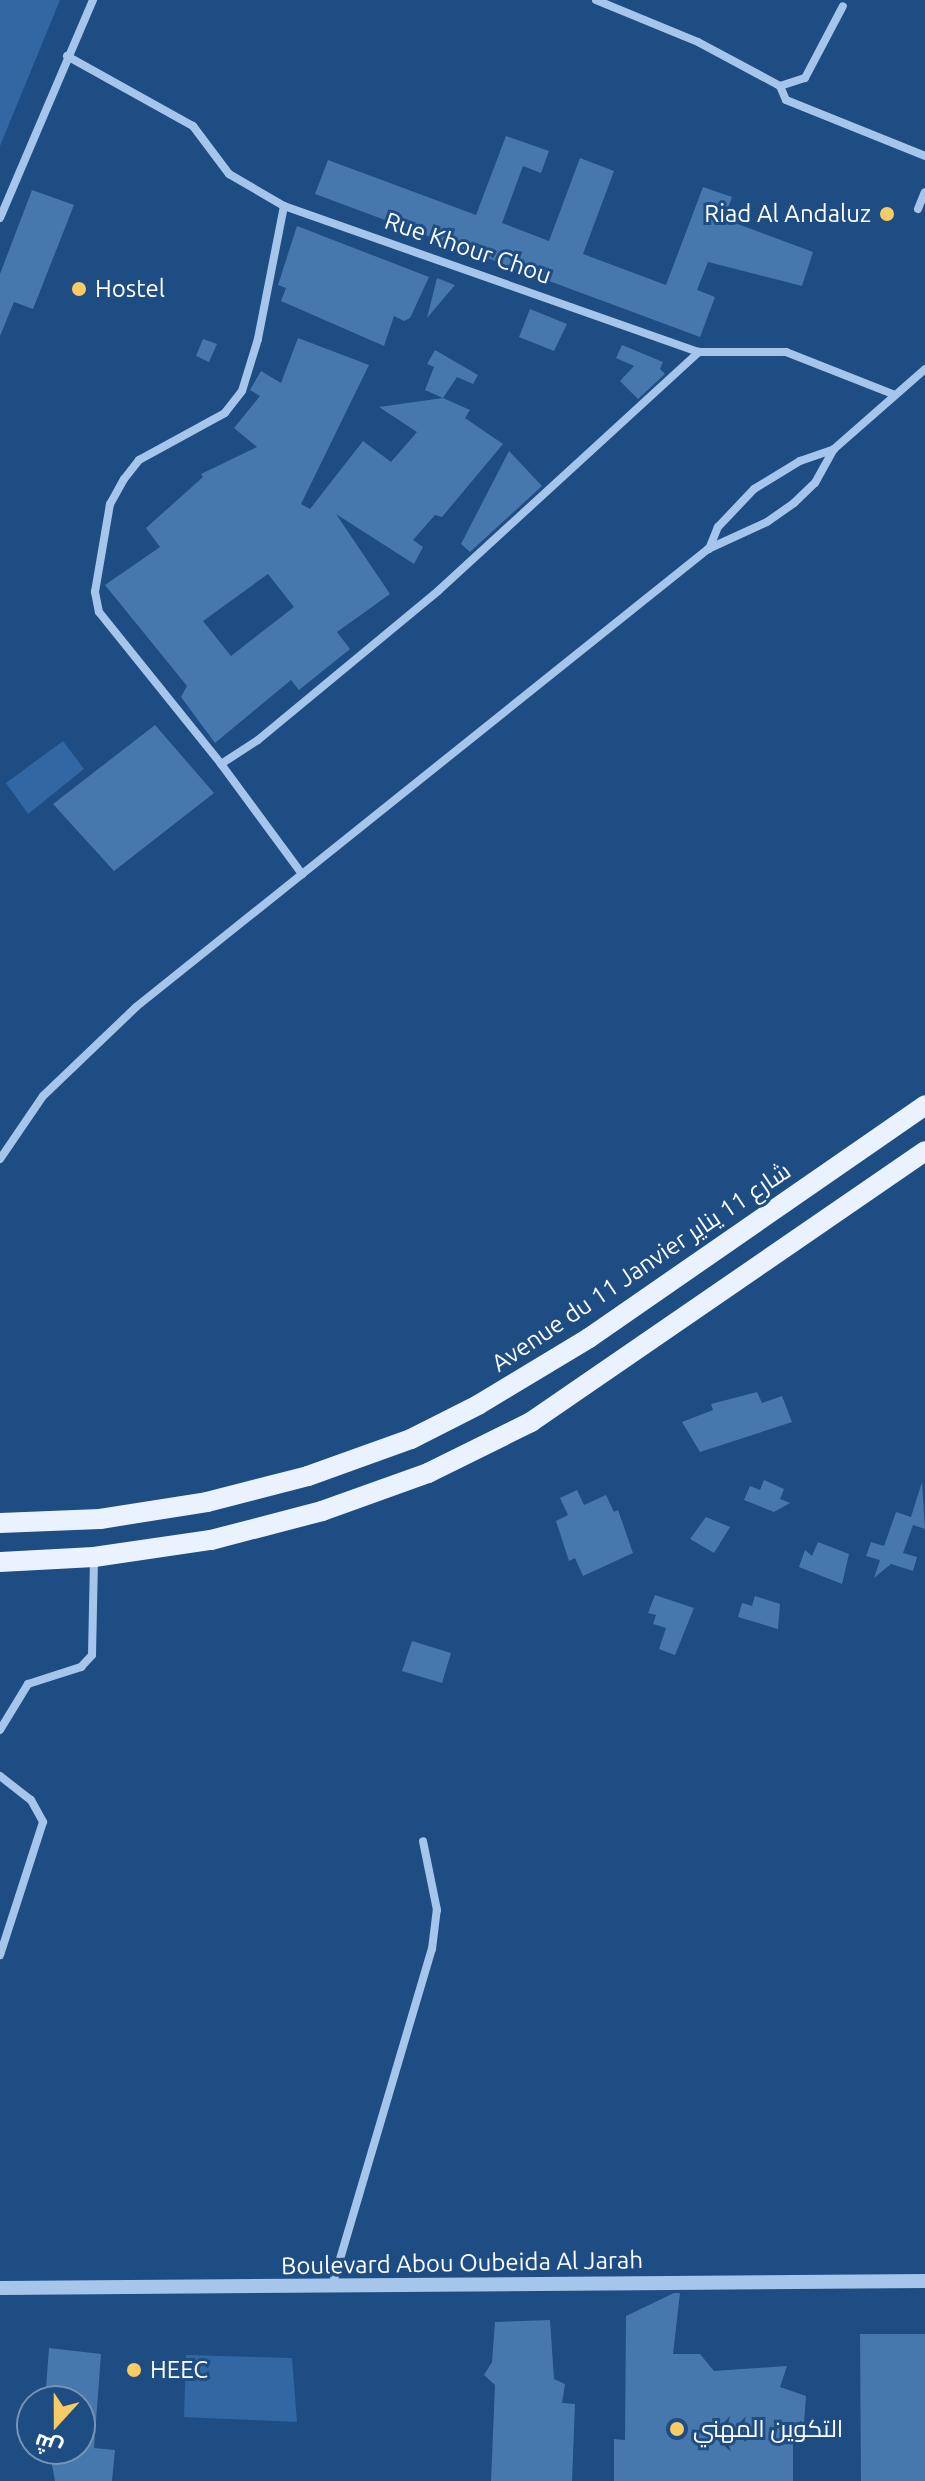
<!DOCTYPE html>
<html>
<head>
<meta charset="utf-8">
<style>
	body { margin:0 }
	#map { position:relative; width:925px; height:2481px; overflow:hidden; background:#1e4d84; font-family:Ubuntu,Cairo,sans-serif }
	div>[style] { position:absolute }
	.green>* { inset:0; background:#3167a2 }
	.building>* { inset:0; background:#4677ad }
	.minor>* { height:8px; margin:-4px; padding:0 4px; transform-origin:4px; border-radius:4px; background:#a5c6ea }
	.tertiary>* { height:14px; margin:-7px; padding:0 7px; transform-origin:7px; border-radius:7px; background:#a5c6ea }
	.primary>* { height:20px; margin:-10px; padding:0 10px; transform-origin:10px; border-radius:10px; background:#e9f2fe }
	.dots>* { width:22px; height:22px; translate:-50% -50%; box-sizing:border-box; border:4px solid #1e4d84; border-radius:50% }
	span { translate:-50% -50%; white-space:nowrap; text-align:center; line-height:1.15; -webkit-text-stroke:6px #1e4d84; paint-order:stroke }
	.poi-label { font-size:24px; color:#fff }
	.right { translate:-100% -50%; text-align:right }
	.left { translate:0 -50%; text-align:left }
	.street-label { font-size:24px; color:#fff }
	.north { position:absolute; left:16px; top:2385px; width:80px; height:80px; box-sizing:border-box; background:#1e4d84; border:2px solid #7894b5; border-radius:50%; rotate:201deg; font-size:22px; font-weight:700; line-height:32px; text-align:center; color:#fff }
	.north::after { content:''; display:block; margin:auto; width:28px; height:36px; background:#f9cb64; clip-path:polygon(50% 0,100% 100%,50% 72%,0 100%) }
</style>
</head>
<body>
<div id="map">
	<div class="green">
		<i style="clip-path:polygon(0 0,60px 0,0 146px)"></i>
		<i style="clip-path:polygon(63px 741px,84px 769px,28px 814px,6px 783px)"></i>
		<i style="clip-path:polygon(186px 2355px,292px 2358px,297px 2422px,184px 2417px)"></i>
	</div>
	<div class="building">
		<i style="clip-path:polygon(506px 136px,549px 151px,541px 173px,523px 166px,502px 223px,549px 241px,580px 158px,614px 171px,583px 254px,666px 285px,703px 187px,732px 197px,724px 219px,813px 252px,802px 286px,708px 262px,697px 290px,715px 297px,700px 337px,315px 194px,328px 160px,476px 215px)"></i>
		<i style="clip-path:polygon(32px 190px,74px 205px,33px 309px,14px 302px,0 336px,0 274px)"></i>
		<i style="clip-path:polygon(297px 226px,429px 277px,410px 318px,404px 321px,394px 316px,384px 346px,281px 301px,286px 288px,278px 285px)"></i>
		<i style="clip-path:polygon(437px 278px,455px 285px,427px 318px)"></i>
		<i style="clip-path:polygon(530px 309px,567px 324px,554px 351px,519px 337px)"></i>
		<i style="clip-path:polygon(evenodd,298px 338px,369px 365px,301px 504px,310px 509px,363px 441px,391px 462px,417px 432px,379px 407px,443px 398px,425px 390px,434px 367px,427px 364px,435px 350px,478px 375px,473px 384px,457px 377px,443px 398px,470px 410px,465px 418px,503px 444px,442px 517px,435px 515px,413px 540px,423px 547px,414px 564px,336px 514px,390px 594px,337px 632px,350px 649px,299px 690px,291px 680px,215px 743px,181px 697px,187px 686px,105px 585px,160px 547px,146px 528px,203px 477px,201px 474px,257px 447px,234px 428px,260px 396px,250px 390px,261px 371px,281px 383px,298px 338px,268px 574px,294px 607px,231px 656px,203px 621px,268px 574px)"></i>
		<i style="clip-path:polygon(203px 339px,217px 344px,209px 362px,196px 356px)"></i>
		<i style="clip-path:polygon(622px 345px,663px 362px,660px 369px,665px 374px,638px 399px,620px 381px,634px 366px,616px 358px)"></i>
		<i style="clip-path:polygon(509px 451px,542px 486px,470px 552px,461px 544px)"></i>
		<i style="clip-path:polygon(155px 725px,214px 793px,114px 871px,53px 804px)"></i>
		<i style="clip-path:polygon(757px 1392px,762px 1403px,782px 1396px,792px 1422px,700px 1452px,682px 1422px,713px 1410px,711px 1404px)"></i>
		<i style="clip-path:polygon(764px 1480px,784px 1489px,780px 1499px,790px 1503px,774px 1512px,744px 1500px,750px 1486px,760px 1490px)"></i>
		<i style="clip-path:polygon(922px 1482px,925px 1529px,913px 1525px,903px 1553px,917px 1557px,913px 1571px,891px 1564px,874px 1578px,880px 1560px,866px 1556px,871px 1542px,884px 1546px,896px 1512px,911px 1517px)"></i>
		<i style="clip-path:polygon(577px 1490px,584px 1505px,606px 1495px,614px 1512px,618px 1510px,633px 1553px,583px 1576px,575px 1558px,569px 1561px,556px 1521px,568px 1515px,560px 1498px)"></i>
		<i style="clip-path:polygon(706px 1517px,730px 1527px,714px 1553px,690px 1539px)"></i>
		<i style="clip-path:polygon(818px 1542px,849px 1554px,842px 1584px,799px 1567px,805px 1550px,812px 1556px)"></i>
		<i style="clip-path:polygon(655px 1595px,694px 1608px,675px 1655px,659px 1649px,666px 1628px,653px 1624px,656px 1615px,648px 1613px)"></i>
		<i style="clip-path:polygon(755px 1596px,780px 1604px,778px 1629px,738px 1617px,742px 1603px,752px 1606px)"></i>
		<i style="clip-path:polygon(412px 1641px,451px 1653px,442px 1683px,402px 1671px)"></i>
		<i style="clip-path:polygon(674px 2293px,680px 2293px,673px 2354px,700px 2354px,714px 2371px,787px 2366px,780px 2387px,806px 2396px,803px 2436px,793px 2443px,793px 2481px,614px 2481px,614px 2439px,625px 2440px,626px 2316px)"></i>
		<i style="clip-path:polygon(550px 2320px,554px 2379px,565px 2384px,562px 2403px,575px 2404px,572px 2481px,491px 2481px,495px 2385px,484px 2375px,492px 2362px,495px 2322px)"></i>
		<i style="clip-path:polygon(860px 2334px,925px 2334px,925px 2481px,861px 2481px)"></i>
		<i style="clip-path:polygon(49px 2348px,101px 2354px,94px 2448px,115px 2450px,112px 2481px,55px 2481px,49px 2449px,80px 2449px,80px 2401px,45px 2401px)"></i>
	</div>
	<div class="minor">
		<i style="left:596px;top:0;width:110px;rotate:22.4deg"></i>
		<i style="left:698px;top:42px;width:93px;rotate:28.2deg"></i>
		<i style="left:780px;top:86px;width:26px;rotate:-18deg"></i>
		<i style="left:805px;top:78px;width:81px;rotate:-62.2deg"></i>
		<i style="left:67px;top:56px;width:144px;rotate:29.1deg"></i>
		<i style="left:193px;top:126px;width:60px;rotate:53.1deg"></i>
		<i style="left:229px;top:174px;width:64px;rotate:30.2deg"></i>
		<i style="left:284px;top:206px;width:440px;rotate:19.4deg"></i>
		<i style="left:699px;top:352px;width:87px"></i>
		<i style="left:786px;top:352px;width:117px;rotate:21.5deg"></i>
		<i style="left:780px;top:86px;width:15px;rotate:67deg"></i>
		<i style="left:786px;top:100px;width:150px;rotate:21.9deg"></i>
		<i style="left:284px;top:206px;width:136px;rotate:101.1deg"></i>
		<i style="left:258px;top:339px;width:54px;rotate:107.1deg"></i>
		<i style="left:242px;top:391px;width:28px;rotate:128deg"></i>
		<i style="left:225px;top:413px;width:98px;rotate:151.3deg"></i>
		<i style="left:139px;top:460px;width:24px;rotate:128deg"></i>
		<i style="left:124px;top:479px;width:29px;rotate:119deg"></i>
		<i style="left:110px;top:504px;width:89px;rotate:99.7deg"></i>
		<i style="left:95px;top:592px;width:20px;rotate:79deg"></i>
		<i style="left:99px;top:612px;width:195px;rotate:51.2deg"></i>
		<i style="left:221px;top:764px;width:44px;rotate:-33deg"></i>
		<i style="left:258px;top:740px;width:234px;rotate:-39.6deg"></i>
		<i style="left:438px;top:591px;width:354px;rotate:-42.5deg"></i>
		<i style="left:918px;top:209px;width:18px;rotate:-68deg"></i>
		<i style="left:0;top:218px;width:237px;rotate:-66.9deg"></i>
		<i style="left:709px;top:549px;width:24px;rotate:-68deg"></i>
		<i style="left:718px;top:527px;width:52px;rotate:-46.5deg"></i>
		<i style="left:754px;top:489px;width:54px;rotate:-31.3deg"></i>
		<i style="left:800px;top:461px;width:36px;rotate:-19deg"></i>
		<i style="left:221px;top:764px;width:137px;rotate:53.6deg"></i>
		<i style="left:0;top:1159px;width:76px;rotate:-55.7deg"></i>
		<i style="left:43px;top:1096px;width:129px;rotate:-43.7deg"></i>
		<i style="left:136px;top:1007px;width:733px;rotate:-38.68deg"></i>
		<i style="left:708px;top:549px;width:65px;rotate:-24.6deg"></i>
		<i style="left:767px;top:522px;width:33px;rotate:-35deg"></i>
		<i style="left:794px;top:503px;width:29px;rotate:-44deg"></i>
		<i style="left:815px;top:483px;width:39px;rotate:-61deg"></i>
		<i style="left:834px;top:449px;width:121px;rotate:-41.3deg"></i>
		<i style="left:0;top:1730px;width:54px;rotate:-58.7deg"></i>
		<i style="left:28px;top:1684px;width:56px;rotate:-17.8deg"></i>
		<i style="left:81px;top:1667px;width:16px;rotate:-47deg"></i>
		<i style="left:92px;top:1655px;width:98px;rotate:-88.8deg"></i>
		<i style="left:0;top:1776px;width:39px;rotate:38deg"></i>
		<i style="left:31px;top:1800px;width:25px;rotate:61deg"></i>
		<i style="left:43px;top:1822px;width:140px;rotate:107.9deg"></i>
		<i style="left:332px;top:2286px;width:352px;rotate:-73.5deg"></i>
		<i style="left:432px;top:1949px;width:39px;rotate:-83deg"></i>
		<i style="left:437px;top:1910px;width:70px;rotate:-101.5deg"></i>
	</div>
	<div class="tertiary">
		<i style="left:0;top:2288px;width:925px;rotate:-0.43deg"></i>
	</div>
	<div class="primary">
		<i style="left:0;top:1523px;width:100px;rotate:-2.3deg"></i>
		<i style="left:100px;top:1519px;width:108px;rotate:-9deg"></i>
		<i style="left:207px;top:1502px;width:104px;rotate:-14.4deg"></i>
		<i style="left:308px;top:1476px;width:109px;rotate:-19.8deg"></i>
		<i style="left:411px;top:1439px;width:75px;rotate:-26.9deg"></i>
		<i style="left:478px;top:1405px;width:130px;rotate:-31.1deg"></i>
		<i style="left:589px;top:1338px;width:409px;rotate:-34.7deg"></i>
		<i style="left:0;top:1562px;width:94px;rotate:-3deg"></i>
		<i style="left:94px;top:1557px;width:118px;rotate:-8.3deg"></i>
		<i style="left:211px;top:1540px;width:115px;rotate:-14.6deg"></i>
		<i style="left:322px;top:1511px;width:113px;rotate:-19.7deg"></i>
		<i style="left:428px;top:1473px;width:115px;rotate:-26.3deg"></i>
		<i style="left:531px;top:1422px;width:478px;rotate:-34.5deg"></i>
	</div>
	<div class="dots">
		<i style="left:887px;top:214px;background:#f9cb64"></i>
		<i style="left:79px;top:289px;background:#f9cb64"></i>
		<i style="left:134px;top:2370px;background:#f9cb64"></i>
		<i style="left:677px;top:2429px;background:#f9cb64"></i>
	</div>
	<div class="poi-label">
		<span class="right" style="left:871px;top:214px">Riad Al Andaluz</span>
		<span class="left" style="left:95px;top:289px">Hostel</span>
		<span class="left" style="left:150px;top:2370px">HEEC</span>
		<span class="left" style="left:693px;top:2429px">التكوين المهني</span>
	</div>
	<div class="street-label">
		<span style="left:468px;top:248px;rotate:19deg">Rue Khour Chou</span>
		<span style="left:641px;top:1267px;rotate:-34deg">Avenue du 11 Janvier شارع 11 يناير</span>
		<span style="left:462px;top:2263px;rotate:-1deg">Boulevard Abou Oubeida Al Jarah</span>
	</div>
	<div class="north">ش</div>
</div>
</body>
</html>
